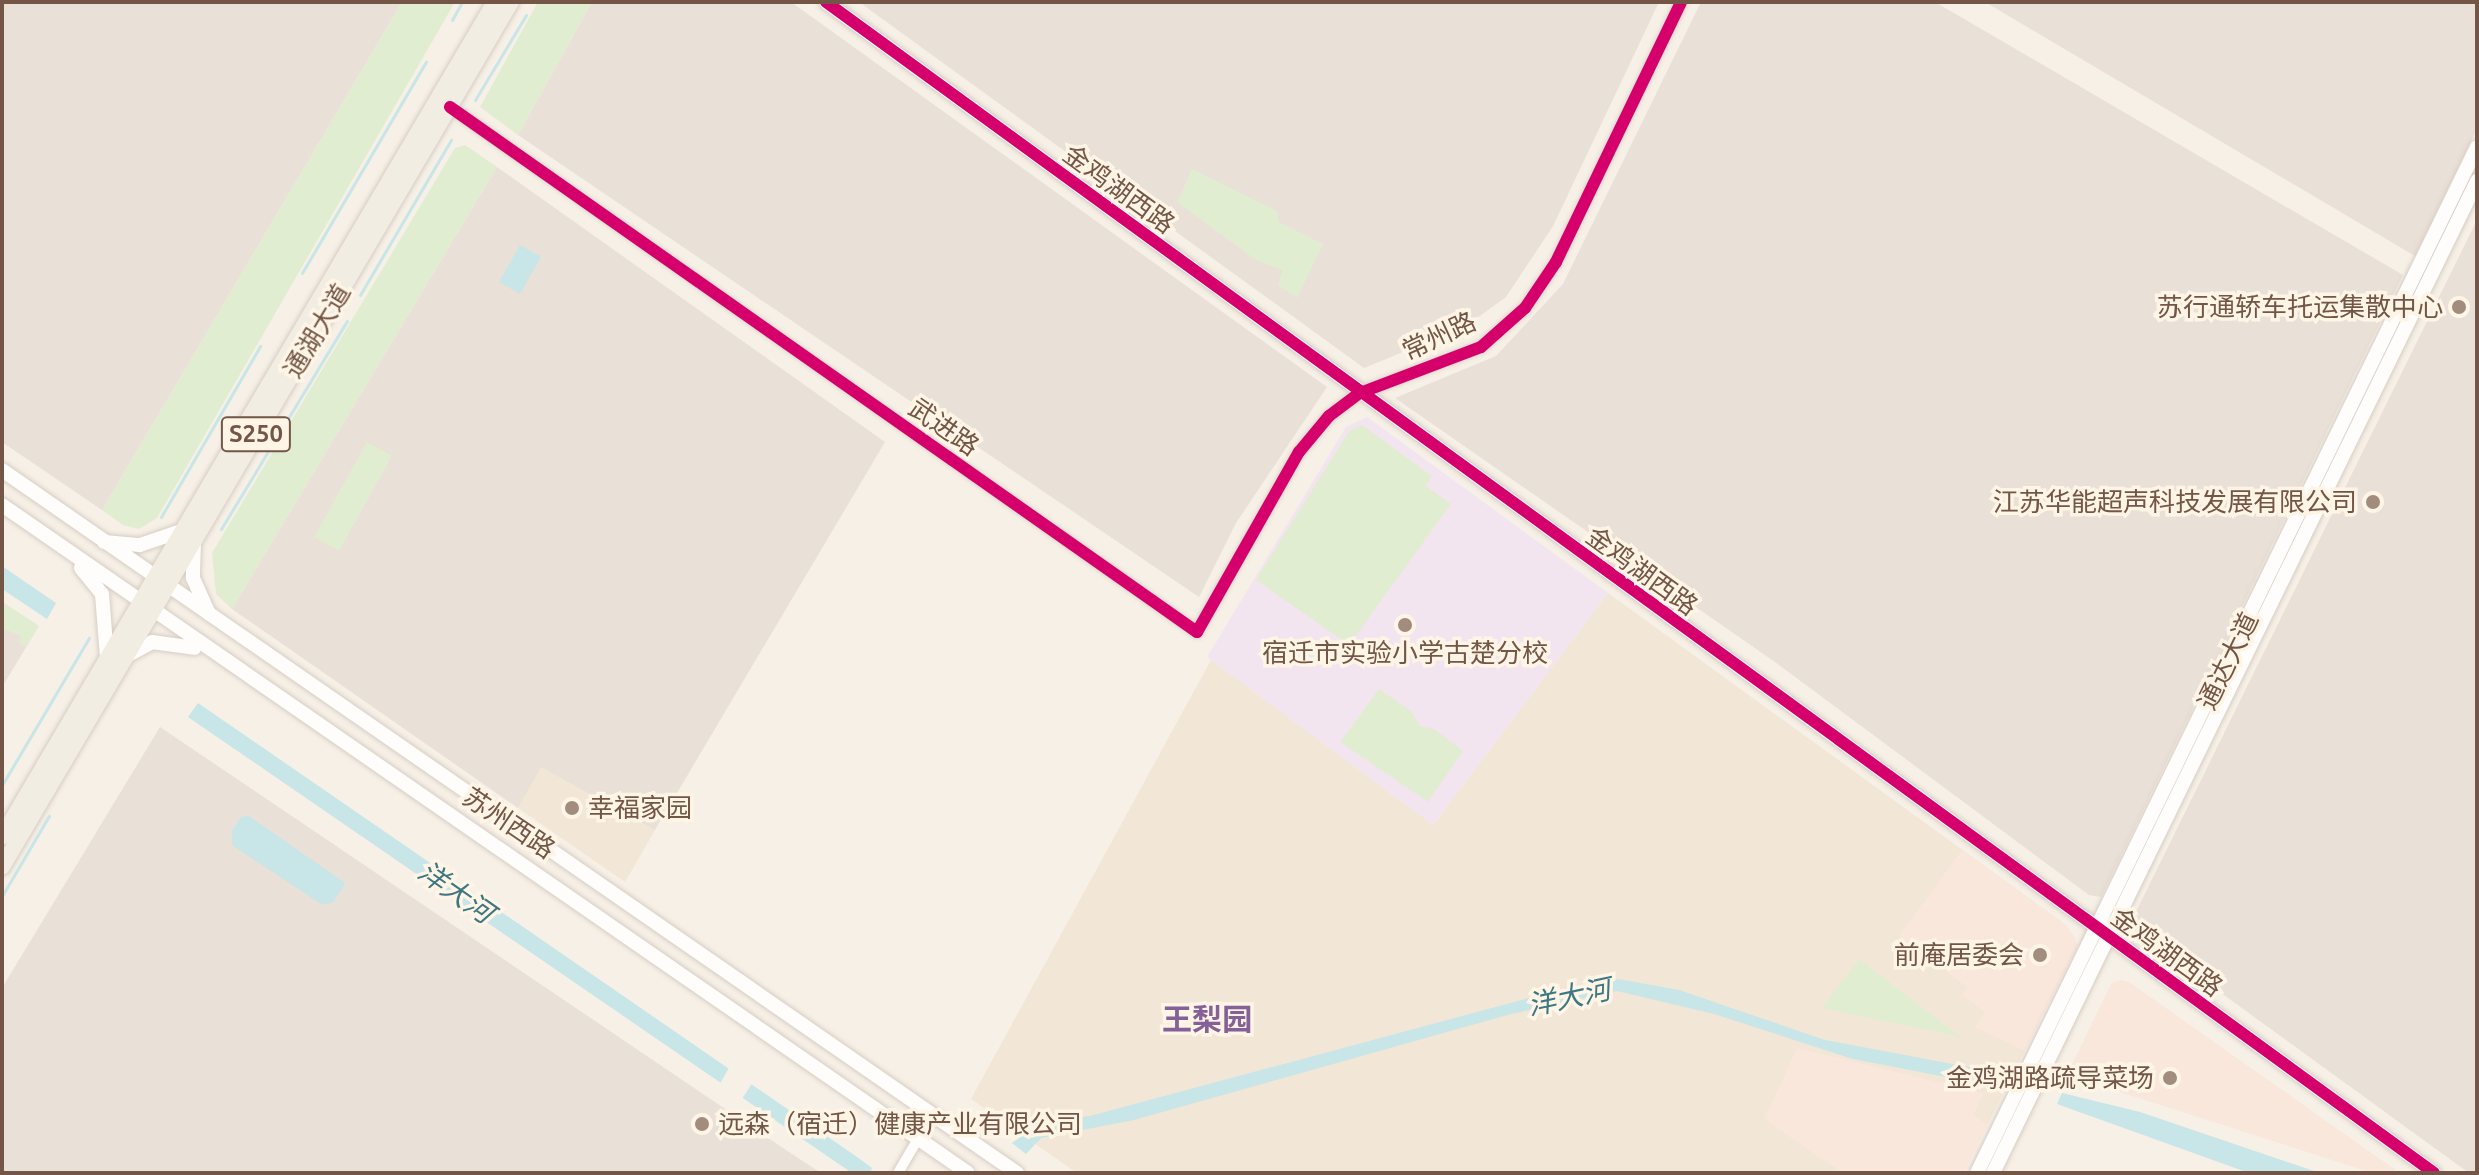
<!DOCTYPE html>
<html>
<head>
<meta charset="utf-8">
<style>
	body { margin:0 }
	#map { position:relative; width:2479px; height:1175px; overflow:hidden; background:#f6f0e6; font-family:Ubuntu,"Noto Sans SC",sans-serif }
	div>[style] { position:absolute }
	.residential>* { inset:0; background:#f2e6d6 }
	.commercial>* { inset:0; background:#fae7db }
	.industrial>* { inset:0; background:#e9e0d7 }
	.education>* { inset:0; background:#f2e5f0 }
	.green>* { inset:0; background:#e1edd0 }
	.water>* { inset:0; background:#c8e5e7 }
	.pier>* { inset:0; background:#f6f0e6 }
	.stream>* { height:3px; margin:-1.5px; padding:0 1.5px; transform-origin:1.5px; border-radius:1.5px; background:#c8e5e7 }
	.roads { filter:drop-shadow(0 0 2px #d7cdc4) drop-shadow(0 0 2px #d7cdc4) }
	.street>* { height:10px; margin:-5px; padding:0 5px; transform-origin:5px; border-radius:5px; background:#fefdfb }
	.secondary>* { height:14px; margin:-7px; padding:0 7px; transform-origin:7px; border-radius:7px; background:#fefdfb }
	.primary>* { height:16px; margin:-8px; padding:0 8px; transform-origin:8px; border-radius:8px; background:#f2ede3 }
	.cycleway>* { height:12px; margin:-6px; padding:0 6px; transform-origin:6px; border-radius:6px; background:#d6006c }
	.dots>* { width:22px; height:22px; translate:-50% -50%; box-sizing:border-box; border:4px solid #fff5e6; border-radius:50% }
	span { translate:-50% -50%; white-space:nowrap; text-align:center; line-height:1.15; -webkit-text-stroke:7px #fff5e6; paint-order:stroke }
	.shield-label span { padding:2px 6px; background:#fff5e6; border:2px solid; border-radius:6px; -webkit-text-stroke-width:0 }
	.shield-label { font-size:24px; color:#745646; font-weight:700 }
	.street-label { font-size:26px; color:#745646 }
	.poi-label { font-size:26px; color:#745646 }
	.right { translate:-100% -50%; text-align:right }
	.left { translate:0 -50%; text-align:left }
	.water-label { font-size:28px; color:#3c7782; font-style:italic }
	.quarter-label { font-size:30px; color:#856198; font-weight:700 }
	.frame { position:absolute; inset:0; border:4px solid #745646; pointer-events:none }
</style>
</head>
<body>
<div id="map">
	<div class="residential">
		<i style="clip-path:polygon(1608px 593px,2066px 925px,2075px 938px,2077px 946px,1963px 1173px,1077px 1173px,971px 1099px,1211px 660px,1433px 825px)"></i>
		<i style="clip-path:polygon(540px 766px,655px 830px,625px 882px,518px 808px)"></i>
	</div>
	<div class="commercial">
		<i style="clip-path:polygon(1962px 850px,2066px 925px,2075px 938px,2077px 946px,2024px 1050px,1975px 1027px,1985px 1012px,1962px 995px,1967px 987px,1899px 936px)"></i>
		<i style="clip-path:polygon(2120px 980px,2129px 982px,2400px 1173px,2372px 1173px,2067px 1075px,2111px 984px)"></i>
		<i style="clip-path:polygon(1797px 1048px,1984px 1093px,1973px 1115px,1987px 1125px,1963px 1173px,1843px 1173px,1772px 1125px,1765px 1118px)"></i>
	</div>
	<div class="industrial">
		<i style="clip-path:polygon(2px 2px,402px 2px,102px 510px,2px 442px)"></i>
		<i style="clip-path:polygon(592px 2px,791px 2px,1327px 387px,1236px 523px,1199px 597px,518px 135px)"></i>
		<i style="clip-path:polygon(859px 2px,1659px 2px,1553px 226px,1506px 297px,1466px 326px,1364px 368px)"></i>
		<i style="clip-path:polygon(1701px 2px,1935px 2px,2403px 275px,2101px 897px,2089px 895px,1775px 662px,1395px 398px,1496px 356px,1563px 284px)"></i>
		<i style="clip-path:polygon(1985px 2px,2477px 2px,2477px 129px,2415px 256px)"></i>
		<i style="clip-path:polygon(497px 167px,885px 442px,655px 830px,541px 767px,518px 808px,232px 609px)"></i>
		<i style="clip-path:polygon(2477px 220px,2477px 1173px,2469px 1173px,2129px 926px)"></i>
		<i style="clip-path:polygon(2px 602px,39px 626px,2px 687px)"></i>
		<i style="clip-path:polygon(160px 727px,786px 1150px,821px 1173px,2px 1173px,2px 988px)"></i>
	</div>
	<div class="education">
		<i style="clip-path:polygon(1367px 417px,1608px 593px,1433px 825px,1207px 657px,1346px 427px)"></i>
	</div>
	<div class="green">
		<i style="clip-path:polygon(402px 2px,455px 2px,157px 518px,139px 529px,123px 525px,102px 510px)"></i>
		<i style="clip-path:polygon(538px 2px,592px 2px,518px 135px,480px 107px)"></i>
		<i style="clip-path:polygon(465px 145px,497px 167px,232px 609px,216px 594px,212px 553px,455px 148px)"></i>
		<i style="clip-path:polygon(1192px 169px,1277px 211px,1279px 222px,1323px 244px,1297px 298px,1278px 285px,1283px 270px,1256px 260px,1177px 202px)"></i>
		<i style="clip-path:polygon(1362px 425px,1432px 476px,1426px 486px,1451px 504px,1349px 645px,1256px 580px,1349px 431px)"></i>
		<i style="clip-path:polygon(367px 442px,392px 456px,339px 551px,314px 537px)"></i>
		<i style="clip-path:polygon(2px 602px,39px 626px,26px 647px,19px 643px,21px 636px,2px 628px)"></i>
		<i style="clip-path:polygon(1379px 689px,1411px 711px,1420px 726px,1434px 729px,1463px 751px,1428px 802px,1340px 742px)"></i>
		<i style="clip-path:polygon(1859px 959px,1942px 1023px,1961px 1037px,1822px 1008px)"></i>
	</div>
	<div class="water">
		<i style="clip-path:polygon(520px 245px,541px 257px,520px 294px,499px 282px)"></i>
		<i style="clip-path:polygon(2px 566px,56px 603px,47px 619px,2px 589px)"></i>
		<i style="clip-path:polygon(198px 703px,857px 1157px,872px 1168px,870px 1173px,852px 1173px,188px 717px)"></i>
		<i style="clip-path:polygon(249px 816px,345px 883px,333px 903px,321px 904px,232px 845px,232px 831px,241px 817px)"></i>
		<i style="clip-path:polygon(1618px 979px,1679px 990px,1825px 1040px,2016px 1076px,2008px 1089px,1853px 1059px,1714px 1014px,1617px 991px,1511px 1014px,1134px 1120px,1041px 1138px,1026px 1154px,1012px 1143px,1043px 1121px,1090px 1116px,1544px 994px)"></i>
		<i style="clip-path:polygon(2062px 1093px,2140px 1112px,2320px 1173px,2249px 1173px,2057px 1104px)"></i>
	</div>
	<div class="pier">
		<i style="clip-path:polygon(730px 1066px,753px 1082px,740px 1102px,718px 1087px)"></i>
	</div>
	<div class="stream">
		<i style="left:452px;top:20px;width:21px;rotate:-61deg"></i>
		<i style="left:475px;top:100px;width:99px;rotate:-59deg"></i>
		<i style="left:302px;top:273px;width:245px;rotate:-59.6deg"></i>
		<i style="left:360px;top:295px;width:180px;rotate:-59.6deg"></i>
		<i style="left:161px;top:517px;width:198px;rotate:-59.9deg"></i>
		<i style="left:221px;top:529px;width:243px;rotate:-58.8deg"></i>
		<i style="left:2px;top:785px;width:171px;rotate:-59.4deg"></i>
		<i style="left:2px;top:896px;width:93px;rotate:-59.6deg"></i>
	</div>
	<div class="roads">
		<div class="street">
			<i style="left:450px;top:107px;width:913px;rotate:35.1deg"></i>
			<i style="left:1197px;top:632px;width:207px;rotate:-60.5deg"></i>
			<i style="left:1299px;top:452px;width:47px;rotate:-50.2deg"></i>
			<i style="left:1329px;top:416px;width:39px;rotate:-37deg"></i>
			<i style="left:1360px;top:393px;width:129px;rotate:-20.8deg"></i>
			<i style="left:1481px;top:347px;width:59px;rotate:-41.6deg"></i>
			<i style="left:1525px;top:308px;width:55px;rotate:-56deg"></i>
			<i style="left:1556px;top:262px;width:288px;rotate:-64.3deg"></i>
			<i style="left:898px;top:1173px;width:69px;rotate:-59.7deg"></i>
		</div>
		<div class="secondary">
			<i style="left:826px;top:2px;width:1989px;rotate:36.06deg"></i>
			<i style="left:2px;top:470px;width:1235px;rotate:34.71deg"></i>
			<i style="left:2px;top:505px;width:1174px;rotate:34.66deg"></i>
			<i style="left:104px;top:542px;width:36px;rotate:5deg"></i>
			<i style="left:140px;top:545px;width:43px;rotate:-18.9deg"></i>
			<i style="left:194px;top:543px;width:35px;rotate:92deg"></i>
			<i style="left:193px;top:578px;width:39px;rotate:66deg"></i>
			<i style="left:81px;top:568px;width:33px;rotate:51deg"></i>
			<i style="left:102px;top:594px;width:64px;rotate:85.5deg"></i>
			<i style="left:128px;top:655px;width:27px;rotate:-28deg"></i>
			<i style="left:152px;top:642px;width:43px;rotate:7.9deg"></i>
			<i style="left:1977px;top:1173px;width:1141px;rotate:-64.02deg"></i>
			<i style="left:1993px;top:1173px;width:1104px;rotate:-63.99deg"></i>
		</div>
		<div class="primary">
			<i style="left:2px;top:837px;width:970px;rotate:-59.44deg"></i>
			<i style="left:2px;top:867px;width:1004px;rotate:-59.53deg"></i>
		</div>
	</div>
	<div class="cycleway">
		<i style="left:826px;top:2px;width:1989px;rotate:36.06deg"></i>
		<i style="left:450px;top:107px;width:913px;rotate:35.1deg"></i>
		<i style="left:1197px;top:632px;width:207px;rotate:-60.5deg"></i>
		<i style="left:1299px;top:452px;width:47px;rotate:-50.2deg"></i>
		<i style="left:1329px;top:416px;width:39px;rotate:-37deg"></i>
		<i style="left:1360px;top:393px;width:129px;rotate:-20.8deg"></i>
		<i style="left:1481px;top:347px;width:59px;rotate:-41.6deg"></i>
		<i style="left:1525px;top:308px;width:55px;rotate:-56deg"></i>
		<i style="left:1556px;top:262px;width:288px;rotate:-64.3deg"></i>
	</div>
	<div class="dots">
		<i style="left:2459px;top:307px;background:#a28c7e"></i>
		<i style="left:2373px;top:502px;background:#a28c7e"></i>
		<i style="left:1405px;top:625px;background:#a28c7e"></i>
		<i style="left:572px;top:808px;background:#a28c7e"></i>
		<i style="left:2040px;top:955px;background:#a28c7e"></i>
		<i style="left:2170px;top:1078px;background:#a28c7e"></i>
		<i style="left:702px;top:1124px;background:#a28c7e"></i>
	</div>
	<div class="shield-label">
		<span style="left:256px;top:434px">S250</span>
	</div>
	<div class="street-label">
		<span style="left:1119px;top:189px;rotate:36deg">金鸡湖西路</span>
		<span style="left:317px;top:331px;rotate:-59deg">通湖大道</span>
		<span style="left:1439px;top:336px;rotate:-25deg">常州路</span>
		<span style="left:944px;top:427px;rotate:35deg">武进路</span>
		<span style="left:1642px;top:571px;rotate:36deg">金鸡湖西路</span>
		<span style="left:2228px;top:661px;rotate:-64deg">通达大道</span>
		<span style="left:509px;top:823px;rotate:34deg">苏州西路</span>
		<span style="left:2167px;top:952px;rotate:36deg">金鸡湖西路</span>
	</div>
	<div class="poi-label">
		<span class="right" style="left:2443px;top:307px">苏行通轿车托运集散中心</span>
		<span class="right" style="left:2357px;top:502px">江苏华能超声科技发展有限公司</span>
		<span style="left:1405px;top:653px">宿迁市实验小学古楚分校</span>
		<span class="left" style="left:588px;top:808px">幸福家园</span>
		<span class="right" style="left:2024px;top:955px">前庵居委会</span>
		<span class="right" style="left:2154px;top:1078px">金鸡湖路疏导菜场</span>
		<span class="left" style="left:718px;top:1124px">远森（宿迁）健康产业有限公司</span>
	</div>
	<div class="water-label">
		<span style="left:456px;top:892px;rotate:35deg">洋大河</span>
		<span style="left:1569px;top:997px;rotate:-12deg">洋大河</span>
	</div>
	<div class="quarter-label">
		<span style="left:1207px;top:1019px">王梨园</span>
	</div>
	<div class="frame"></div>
</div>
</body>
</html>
